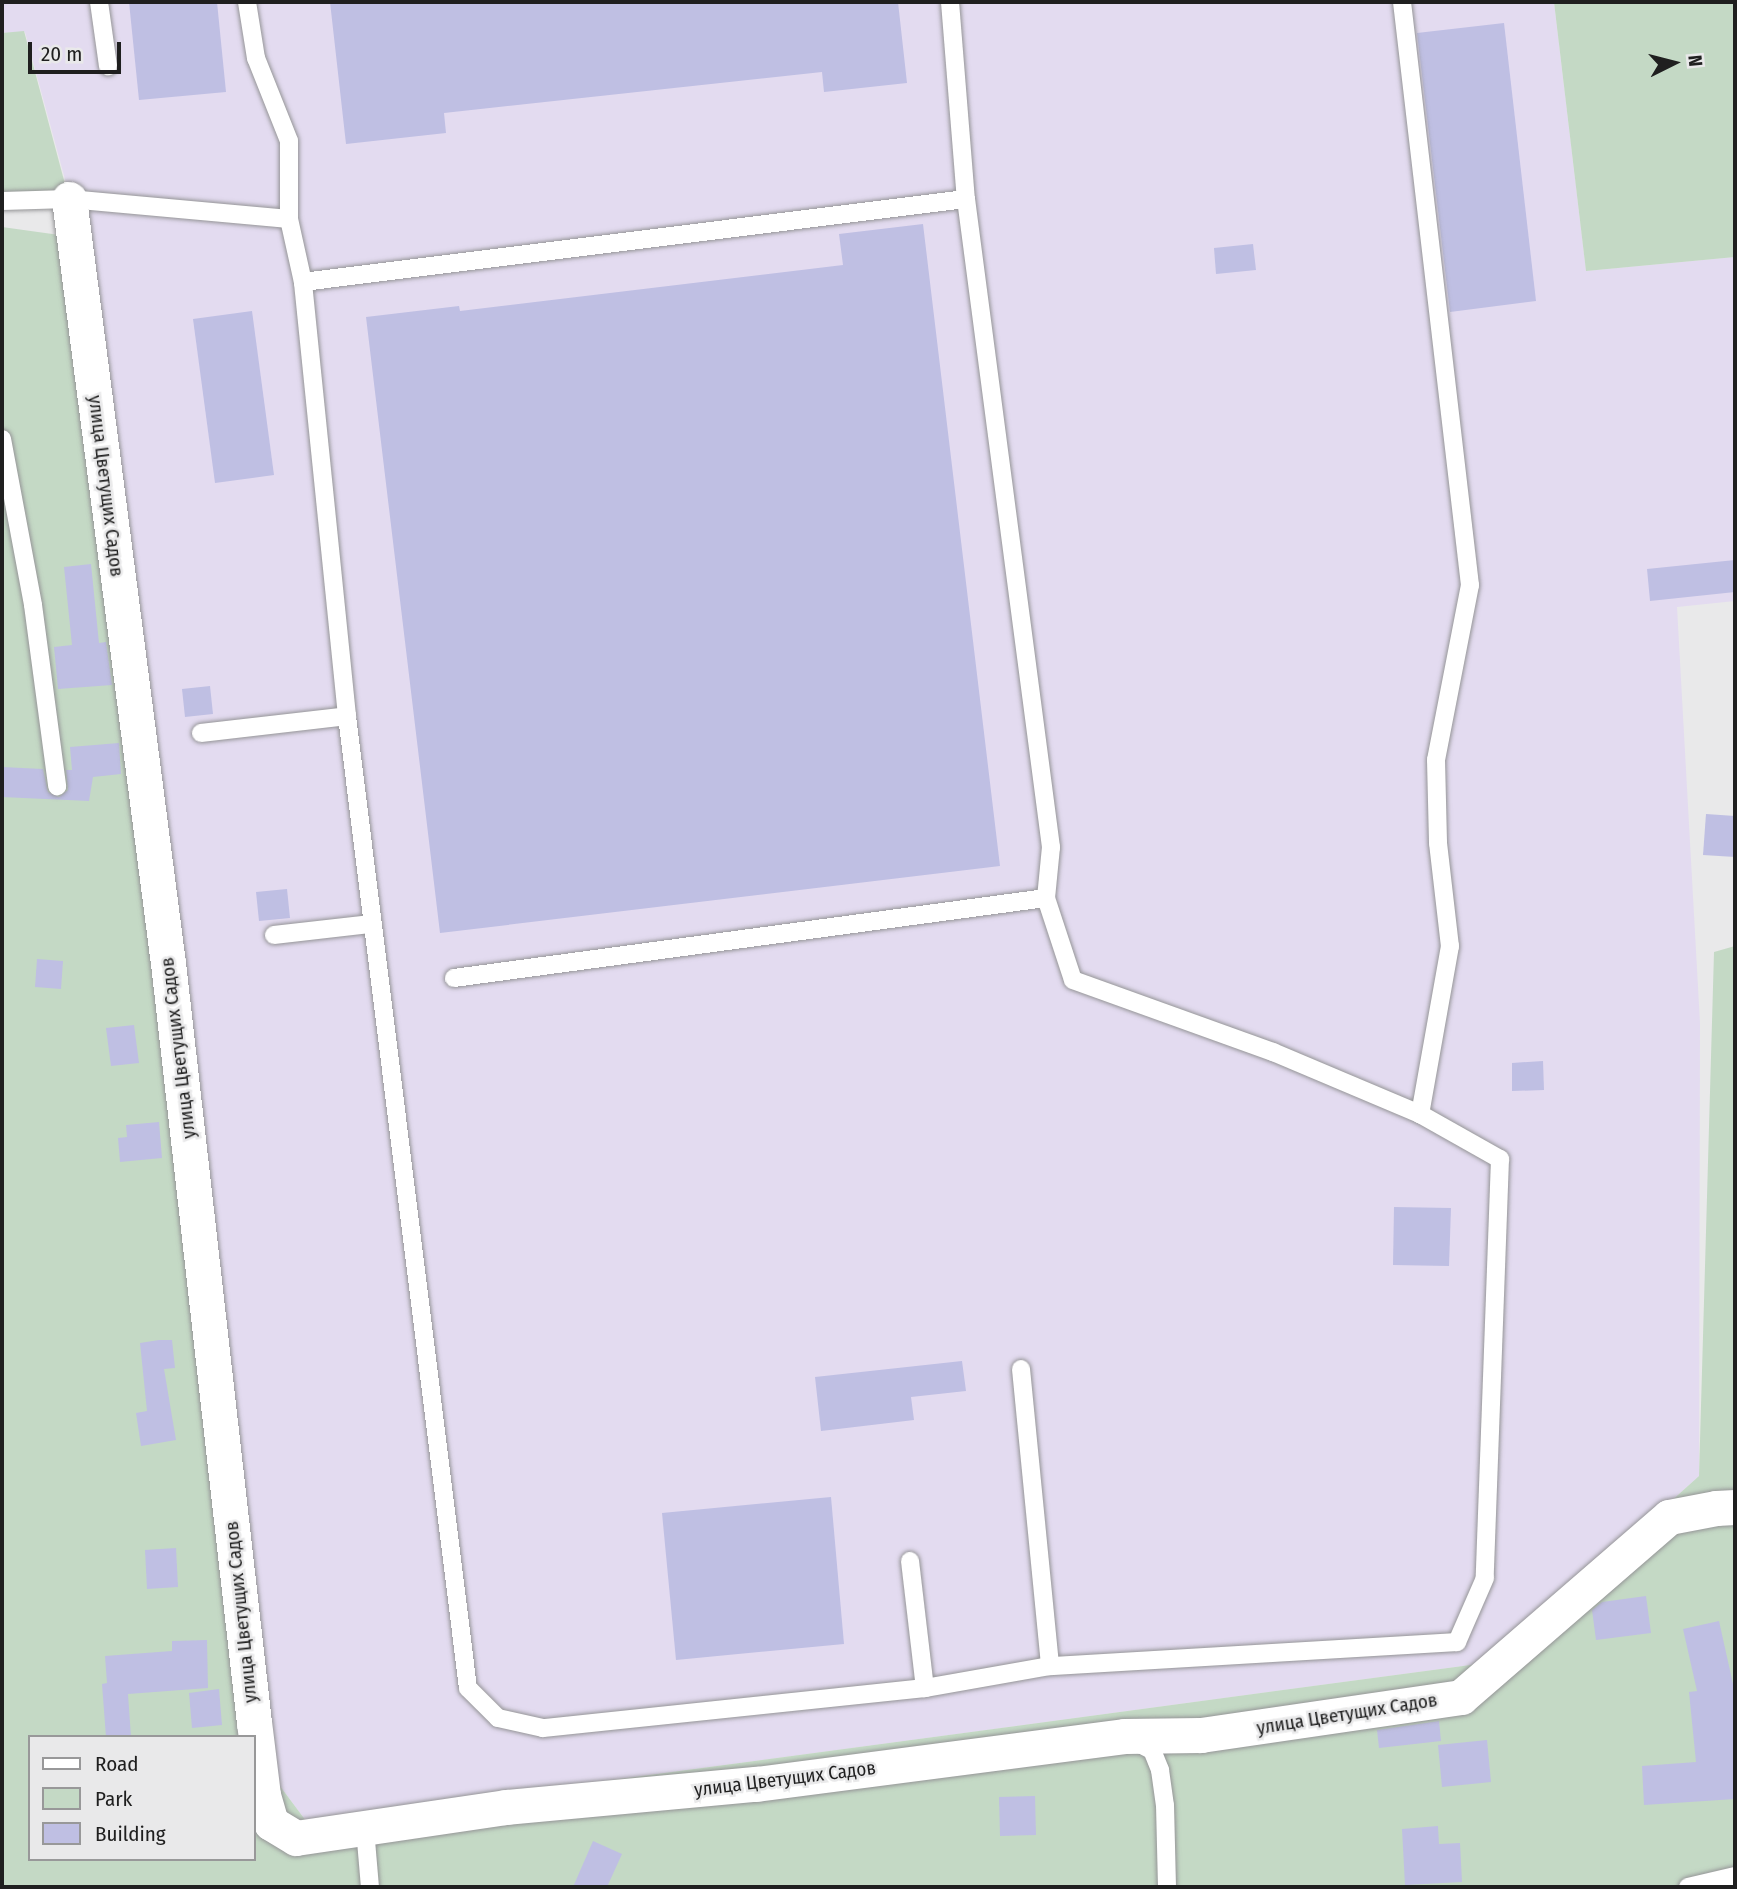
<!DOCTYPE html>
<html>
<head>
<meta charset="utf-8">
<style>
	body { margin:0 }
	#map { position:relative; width:1737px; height:1889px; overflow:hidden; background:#e9e9ea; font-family:"Fira Sans Condensed",sans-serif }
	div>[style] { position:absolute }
	.industrial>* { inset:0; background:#e3dbf0 }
	.green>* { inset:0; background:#c4d9c5 }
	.building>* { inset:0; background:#bfbfe3 }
	.roads { filter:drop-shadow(0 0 2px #959597) drop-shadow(0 0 2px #959597) }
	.lane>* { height:18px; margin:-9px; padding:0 9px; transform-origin:9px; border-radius:9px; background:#fff }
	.street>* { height:35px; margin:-17.5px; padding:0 17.5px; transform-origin:17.5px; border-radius:17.5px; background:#fff }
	span { translate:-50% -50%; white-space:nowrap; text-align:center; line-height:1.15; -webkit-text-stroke:5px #e9e9ea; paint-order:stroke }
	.street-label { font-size:19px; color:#1f1f1f }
	.frame { position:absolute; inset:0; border:4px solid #1f1f1f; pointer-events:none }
	.legend { position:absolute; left:28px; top:1735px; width:228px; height:126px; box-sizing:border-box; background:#e9e9ea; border:2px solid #989899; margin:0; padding:9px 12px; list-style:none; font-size:21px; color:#1f1f1f }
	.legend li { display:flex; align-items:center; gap:14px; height:35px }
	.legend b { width:35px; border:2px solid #989899 }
	.north { position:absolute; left:1639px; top:28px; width:70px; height:70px; -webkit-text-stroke:5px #e9e9ea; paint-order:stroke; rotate:84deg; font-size:19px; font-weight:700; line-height:28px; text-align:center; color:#1f1f1f }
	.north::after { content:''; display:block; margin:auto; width:24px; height:32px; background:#1f1f1f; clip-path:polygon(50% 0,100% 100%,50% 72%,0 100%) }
	.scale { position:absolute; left:28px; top:42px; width:93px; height:32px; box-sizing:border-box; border:4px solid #1f1f1f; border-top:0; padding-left:9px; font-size:21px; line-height:24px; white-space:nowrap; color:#1f1f1f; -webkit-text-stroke:5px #e9e9ea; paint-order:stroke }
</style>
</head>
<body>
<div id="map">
	<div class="industrial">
		<i style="clip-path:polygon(2px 2px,1554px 2px,1586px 271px,1735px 257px,1735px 601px,1677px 607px,1700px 1023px,1699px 1476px,1493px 1662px,306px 1821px,262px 1762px,81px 238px,25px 32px,2px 33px)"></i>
	</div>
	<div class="green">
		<i style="clip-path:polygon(1554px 2px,1735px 2px,1735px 257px,1586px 271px)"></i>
		<i style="clip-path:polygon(24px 31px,69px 199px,2px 194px,2px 33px)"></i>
		<i style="clip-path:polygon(evenodd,2px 227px,81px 238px,262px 1762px,306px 1821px,1493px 1662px,1699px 1476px,1714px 952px,1735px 946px,1735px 1887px,2px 1887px,2px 227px,30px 1737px,254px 1737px,254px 1859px,30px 1859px,30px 1737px)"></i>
	</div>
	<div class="building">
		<i style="clip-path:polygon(129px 2px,217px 2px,226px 92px,139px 100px)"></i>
		<i style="clip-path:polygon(330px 2px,898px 2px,907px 83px,824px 92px,822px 72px,444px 113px,446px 133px,346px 144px)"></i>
		<i style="clip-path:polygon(1504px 23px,1536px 301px,1450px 312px,1417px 33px)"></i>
		<i style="clip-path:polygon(923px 224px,1000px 866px,440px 933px,366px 317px,459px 306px,460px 311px,843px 265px,839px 234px)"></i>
		<i style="clip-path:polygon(1253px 244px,1256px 270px,1216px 274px,1214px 248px)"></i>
		<i style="clip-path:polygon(252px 311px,274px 475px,215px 483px,193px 319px)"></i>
		<i style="clip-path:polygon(1735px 560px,1735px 592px,1650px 601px,1647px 569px)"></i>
		<i style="clip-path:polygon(91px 564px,99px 643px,106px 642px,112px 685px,58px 689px,54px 647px,72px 645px,64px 567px)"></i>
		<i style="clip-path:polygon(210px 686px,213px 714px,185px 717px,182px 689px)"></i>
		<i style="clip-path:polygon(119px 743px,121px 774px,93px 777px,89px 801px,2px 797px,2px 767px,43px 769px,48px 792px,59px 797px,68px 790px,66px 770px,72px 770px,70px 747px)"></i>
		<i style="clip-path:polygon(1706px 814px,1735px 816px,1735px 857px,1703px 855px)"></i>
		<i style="clip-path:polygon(287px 889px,290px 918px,259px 921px,256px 892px)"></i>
		<i style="clip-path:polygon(37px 959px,63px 961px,61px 989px,35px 987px)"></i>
		<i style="clip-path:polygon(134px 1025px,139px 1063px,111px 1066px,106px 1028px)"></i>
		<i style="clip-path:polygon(1543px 1061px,1544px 1090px,1512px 1091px,1512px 1063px)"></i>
		<i style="clip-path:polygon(159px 1122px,162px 1158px,120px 1162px,118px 1138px,127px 1137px,126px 1125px)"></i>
		<i style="clip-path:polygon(1394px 1207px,1451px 1208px,1449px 1266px,1393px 1265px)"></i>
		<i style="clip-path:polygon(159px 1340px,172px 1340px,175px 1368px,164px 1369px,176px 1440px,141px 1446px,136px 1413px,147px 1411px,140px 1343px)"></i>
		<i style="clip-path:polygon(962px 1361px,966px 1391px,911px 1397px,914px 1420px,821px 1431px,815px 1377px)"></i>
		<i style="clip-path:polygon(831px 1497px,844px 1644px,676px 1660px,662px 1513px)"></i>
		<i style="clip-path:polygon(176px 1548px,178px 1587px,147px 1589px,145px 1550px)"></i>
		<i style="clip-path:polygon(1646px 1596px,1651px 1633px,1596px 1640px,1592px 1610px,1602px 1602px)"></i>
		<i style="clip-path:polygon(1719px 1621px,1735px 1693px,1735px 1799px,1644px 1805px,1642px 1766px,1696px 1762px,1689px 1692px,1697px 1691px,1683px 1629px)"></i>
		<i style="clip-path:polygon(207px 1640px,208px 1688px,128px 1694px,131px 1737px,106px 1737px,102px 1684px,107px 1683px,105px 1656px,172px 1651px,172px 1641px)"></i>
		<i style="clip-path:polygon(219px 1689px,222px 1725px,192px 1728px,189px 1693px)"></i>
		<i style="clip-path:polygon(1439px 1721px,1441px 1741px,1379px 1748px,1377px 1730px)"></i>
		<i style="clip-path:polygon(1487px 1740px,1491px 1782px,1442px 1787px,1438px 1745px)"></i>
		<i style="clip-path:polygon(1035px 1796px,1036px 1835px,1000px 1836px,999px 1797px)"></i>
		<i style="clip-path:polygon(1438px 1826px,1439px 1844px,1460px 1843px,1462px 1882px,1405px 1885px,1402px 1829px)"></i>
		<i style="clip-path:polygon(593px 1841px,622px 1854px,607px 1887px,573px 1887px)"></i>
	</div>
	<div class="roads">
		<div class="lane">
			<i style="left:99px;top:2px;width:65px;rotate:82deg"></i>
			<i style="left:247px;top:2px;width:57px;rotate:80.9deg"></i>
			<i style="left:256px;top:58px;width:89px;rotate:68.3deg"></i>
			<i style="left:289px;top:141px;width:78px;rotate:90deg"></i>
			<i style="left:289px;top:219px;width:65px;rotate:77.5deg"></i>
			<i style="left:950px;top:2px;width:198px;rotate:85.4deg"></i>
			<i style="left:966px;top:199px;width:654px;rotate:82.53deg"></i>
			<i style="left:1051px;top:847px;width:51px;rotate:95.6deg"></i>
			<i style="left:1046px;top:898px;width:86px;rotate:71.8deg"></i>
			<i style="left:1073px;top:980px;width:213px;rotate:19.8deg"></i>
			<i style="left:1273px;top:1052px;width:160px;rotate:22.9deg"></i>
			<i style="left:1420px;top:1114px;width:92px;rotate:29.4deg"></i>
			<i style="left:1500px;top:1159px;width:419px;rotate:92.1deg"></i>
			<i style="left:1485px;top:1578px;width:70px;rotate:113.6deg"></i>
			<i style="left:1457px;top:1642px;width:408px;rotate:176.6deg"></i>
			<i style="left:1050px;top:1666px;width:127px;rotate:170deg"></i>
			<i style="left:925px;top:1688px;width:384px;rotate:174deg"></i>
			<i style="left:543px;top:1728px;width:46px;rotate:-167.5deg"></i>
			<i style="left:498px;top:1718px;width:42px;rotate:-135deg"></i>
			<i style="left:468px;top:1688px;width:980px;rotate:-97.1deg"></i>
			<i style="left:347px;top:716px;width:436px;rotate:-95.8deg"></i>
			<i style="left:303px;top:282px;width:668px;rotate:-7.14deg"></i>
			<i style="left:1402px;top:2px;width:587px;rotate:83.35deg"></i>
			<i style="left:1470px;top:585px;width:178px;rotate:101deg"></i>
			<i style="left:1436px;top:760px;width:83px;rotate:88.6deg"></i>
			<i style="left:1438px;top:843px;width:104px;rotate:83.4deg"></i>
			<i style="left:1450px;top:946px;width:171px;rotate:100.1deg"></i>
			<i style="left:2px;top:201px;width:67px;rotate:-1.7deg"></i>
			<i style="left:69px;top:199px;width:221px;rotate:5.2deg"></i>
			<i style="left:2px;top:439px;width:169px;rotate:79.4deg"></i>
			<i style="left:33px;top:605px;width:183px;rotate:82.4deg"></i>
			<i style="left:201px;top:733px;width:147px;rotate:-6.6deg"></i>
			<i style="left:274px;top:935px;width:98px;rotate:-6.5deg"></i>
			<i style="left:454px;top:978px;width:597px;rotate:-7.7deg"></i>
			<i style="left:1021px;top:1369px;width:298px;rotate:84.4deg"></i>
			<i style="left:910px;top:1561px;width:128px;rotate:83.3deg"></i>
			<i style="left:1136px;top:1742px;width:18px;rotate:27deg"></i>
			<i style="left:1152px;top:1750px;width:22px;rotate:68deg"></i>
			<i style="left:1160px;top:1770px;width:35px;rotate:82deg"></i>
			<i style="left:1165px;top:1805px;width:82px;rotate:88.6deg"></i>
			<i style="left:365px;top:1829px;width:58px;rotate:85.1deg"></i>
			<i style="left:1688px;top:1887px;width:48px;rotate:-13.2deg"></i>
		</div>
		<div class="street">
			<i style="left:69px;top:199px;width:770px;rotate:82.62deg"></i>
			<i style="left:168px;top:963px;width:764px;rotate:83.54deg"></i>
			<i style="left:254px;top:1722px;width:74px;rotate:83deg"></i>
			<i style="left:263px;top:1795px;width:29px;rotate:74deg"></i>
			<i style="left:271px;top:1823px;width:29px;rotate:31deg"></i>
			<i style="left:296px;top:1838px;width:212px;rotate:-8.4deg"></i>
			<i style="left:506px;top:1807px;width:251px;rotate:-5.3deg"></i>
			<i style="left:756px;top:1784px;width:371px;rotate:-7.4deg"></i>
			<i style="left:1124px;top:1736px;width:77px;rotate:-0.7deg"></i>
			<i style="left:1201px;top:1735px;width:263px;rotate:-8.3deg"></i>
			<i style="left:1461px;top:1697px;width:275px;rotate:-40.9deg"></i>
			<i style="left:1669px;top:1517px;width:48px;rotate:-10.8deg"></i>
			<i style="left:1716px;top:1508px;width:19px;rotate:-3deg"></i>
		</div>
	</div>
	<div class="street-label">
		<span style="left:106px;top:486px;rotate:83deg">улица Цветущих Садов</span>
		<span style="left:178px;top:1048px;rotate:-97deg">улица Цветущих Садов</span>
		<span style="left:241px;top:1612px;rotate:-96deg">улица Цветущих Садов</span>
		<span style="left:1347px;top:1714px;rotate:-9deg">улица Цветущих Садов</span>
		<span style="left:785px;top:1779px;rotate:-7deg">улица Цветущих Садов</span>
	</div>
	<div class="frame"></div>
	<ul class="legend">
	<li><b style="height:9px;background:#fff"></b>Road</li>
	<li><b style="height:19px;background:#c4d9c5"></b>Park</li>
	<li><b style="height:19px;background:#bfbfe3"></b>Building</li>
	</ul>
	<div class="north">N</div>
	<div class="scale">20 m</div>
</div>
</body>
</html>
